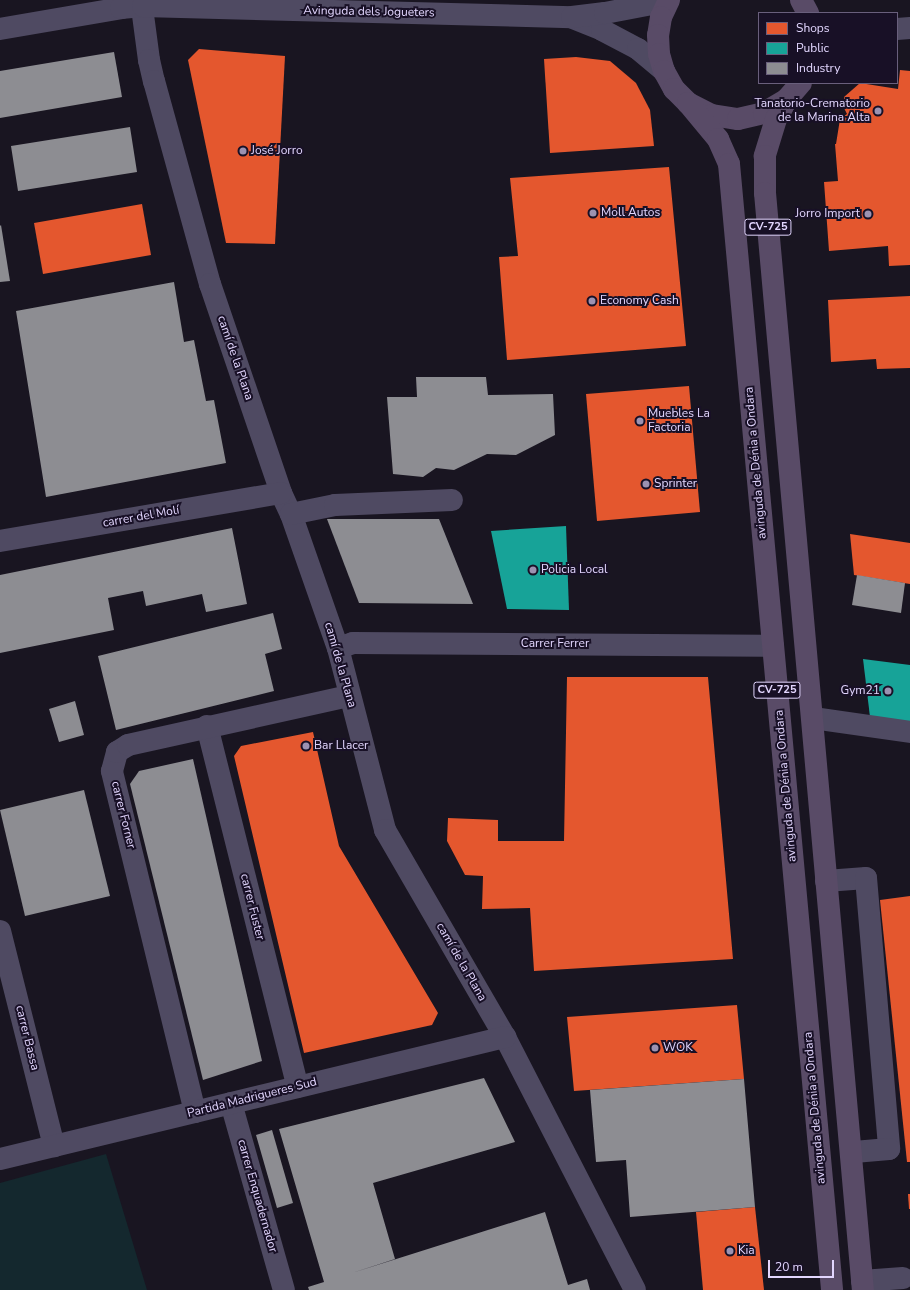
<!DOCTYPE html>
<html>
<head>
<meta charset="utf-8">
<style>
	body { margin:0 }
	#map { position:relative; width:910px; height:1290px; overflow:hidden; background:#191521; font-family:"Nunito Sans",sans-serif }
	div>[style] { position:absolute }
	.green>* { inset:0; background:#14282e }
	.shops>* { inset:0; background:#e4572e }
	.public>* { inset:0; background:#17a398 }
	.industry>* { inset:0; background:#8d8d92 }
	.minor>* { height:22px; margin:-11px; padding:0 11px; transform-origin:11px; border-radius:11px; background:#4f4a62 }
	.major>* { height:22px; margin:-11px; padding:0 11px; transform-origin:11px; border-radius:11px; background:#594b67 }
	.dots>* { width:11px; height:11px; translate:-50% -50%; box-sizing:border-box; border:2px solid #181026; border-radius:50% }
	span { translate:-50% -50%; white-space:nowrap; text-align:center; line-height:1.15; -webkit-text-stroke:4px #181026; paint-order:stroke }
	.shield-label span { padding:1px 3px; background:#181026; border:1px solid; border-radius:3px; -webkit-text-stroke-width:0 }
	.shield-label { font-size:11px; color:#e2d6fe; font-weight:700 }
	.street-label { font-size:12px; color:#e2d6fe }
	.poi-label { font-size:12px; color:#e2d6fe }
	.right { translate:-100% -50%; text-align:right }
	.left { translate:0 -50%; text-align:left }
	.legend { position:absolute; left:758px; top:12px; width:140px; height:72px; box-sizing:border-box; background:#181026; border:1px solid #695f7c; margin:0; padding:5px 7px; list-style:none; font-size:12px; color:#e2d6fe }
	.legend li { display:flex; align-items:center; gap:8px; height:20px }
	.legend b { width:20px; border:1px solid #695f7c }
	.scale { position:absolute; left:768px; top:1260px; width:66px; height:18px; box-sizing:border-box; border:2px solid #e2d6fe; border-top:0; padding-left:5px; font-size:12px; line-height:14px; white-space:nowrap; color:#e2d6fe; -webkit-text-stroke:3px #181026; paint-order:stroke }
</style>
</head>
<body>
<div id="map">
	<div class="green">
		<i style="clip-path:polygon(106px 1154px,147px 1290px,0 1290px,0 1183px)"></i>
	</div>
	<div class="shops">
		<i style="clip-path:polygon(199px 49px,285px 56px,275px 244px,226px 243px,188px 60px)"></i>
		<i style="clip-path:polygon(576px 57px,610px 61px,636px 83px,650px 110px,654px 146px,550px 153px,544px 59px)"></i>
		<i style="clip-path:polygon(900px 70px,910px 71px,910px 265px,889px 266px,888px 246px,829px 251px,824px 182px,838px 181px,835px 144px,836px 144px,840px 119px,847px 114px,844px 108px,844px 97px,860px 83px,898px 89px)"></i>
		<i style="clip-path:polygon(669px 167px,686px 346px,507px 360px,499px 257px,518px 256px,510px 178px)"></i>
		<i style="clip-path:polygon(142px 204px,151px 255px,43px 274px,34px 223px)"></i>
		<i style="clip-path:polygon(910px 296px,910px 368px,877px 369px,876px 359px,831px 362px,828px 300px)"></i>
		<i style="clip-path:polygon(689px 386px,700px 512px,597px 521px,586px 394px)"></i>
		<i style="clip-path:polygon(850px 534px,910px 543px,910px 584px,854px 575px)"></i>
		<i style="clip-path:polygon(567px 677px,708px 677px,733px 959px,534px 971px,530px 908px,482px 909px,483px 876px,465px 875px,447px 841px,448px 818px,498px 820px,498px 841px,564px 841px)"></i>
		<i style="clip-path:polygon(313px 732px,339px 846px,438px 1013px,432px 1025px,304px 1053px,234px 756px,241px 746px)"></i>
		<i style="clip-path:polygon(910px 896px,910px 1162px,907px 1162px,880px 900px)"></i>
		<i style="clip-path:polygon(737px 1005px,744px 1079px,574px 1091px,567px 1017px)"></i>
		<i style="clip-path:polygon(908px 1194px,910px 1194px,910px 1209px,909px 1209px)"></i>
		<i style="clip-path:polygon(755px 1207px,764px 1290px,703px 1290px,696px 1212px)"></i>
	</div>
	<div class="public">
		<i style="clip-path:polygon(566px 526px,569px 610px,507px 609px,491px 531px)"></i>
		<i style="clip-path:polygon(863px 659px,910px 665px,910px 722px,870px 717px)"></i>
	</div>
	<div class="industry">
		<i style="clip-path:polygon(114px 52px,122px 97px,0 118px,0 71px)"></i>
		<i style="clip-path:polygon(130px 127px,137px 172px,18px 191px,11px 146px)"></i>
		<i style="clip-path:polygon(1px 225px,10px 281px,0 282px,0 226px)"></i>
		<i style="clip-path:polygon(174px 282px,184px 342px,194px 340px,206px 401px,214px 400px,226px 463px,46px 497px,16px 311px)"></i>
		<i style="clip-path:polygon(416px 377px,486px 377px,488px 395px,553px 394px,555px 435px,516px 455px,487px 454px,454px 470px,436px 468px,423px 477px,393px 474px,387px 397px,417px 397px)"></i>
		<i style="clip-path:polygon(327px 519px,439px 519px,473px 604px,359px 603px)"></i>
		<i style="clip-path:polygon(232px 528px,247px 604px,206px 612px,202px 594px,146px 606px,143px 591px,108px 598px,114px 630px,0 653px,0 575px)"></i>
		<i style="clip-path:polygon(857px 575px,905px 583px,901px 613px,852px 605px)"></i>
		<i style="clip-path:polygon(273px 613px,282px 649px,265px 654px,274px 691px,116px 730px,98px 656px)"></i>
		<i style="clip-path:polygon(75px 701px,84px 735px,59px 742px,49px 709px)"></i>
		<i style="clip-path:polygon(193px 759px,262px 1061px,203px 1080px,130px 784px,139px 771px)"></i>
		<i style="clip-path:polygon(84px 790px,110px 896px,25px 916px,0 810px)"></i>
		<i style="clip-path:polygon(484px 1078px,515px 1142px,373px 1183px,395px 1259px,352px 1273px,545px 1212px,568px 1285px,587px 1279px,590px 1290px,309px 1290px,308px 1287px,324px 1282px,279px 1129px)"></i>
		<i style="clip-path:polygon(744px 1079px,755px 1207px,630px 1217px,626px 1160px,596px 1162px,590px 1090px)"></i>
		<i style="clip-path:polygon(272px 1130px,293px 1203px,277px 1208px,256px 1135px)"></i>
	</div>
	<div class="minor">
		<i style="left:141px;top:0;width:61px;rotate:82.4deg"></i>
		<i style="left:149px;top:60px;width:22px;rotate:77deg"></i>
		<i style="left:154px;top:81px;width:211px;rotate:74.6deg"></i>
		<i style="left:210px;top:284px;width:221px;rotate:71.2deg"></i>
		<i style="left:281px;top:493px;width:23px;rotate:65deg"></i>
		<i style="left:291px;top:514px;width:142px;rotate:70.7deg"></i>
		<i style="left:338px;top:648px;width:188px;rotate:75.5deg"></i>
		<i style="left:385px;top:830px;width:239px;rotate:59.9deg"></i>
		<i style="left:505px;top:1037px;width:284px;rotate:62.8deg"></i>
		<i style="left:573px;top:18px;width:31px;rotate:22deg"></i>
		<i style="left:602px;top:30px;width:41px;rotate:27.8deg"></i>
		<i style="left:638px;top:49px;width:34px;rotate:40deg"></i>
		<i style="left:0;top:29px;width:123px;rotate:-9.8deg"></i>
		<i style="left:121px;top:8px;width:22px;rotate:-5deg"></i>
		<i style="left:143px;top:6px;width:429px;rotate:1.5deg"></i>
		<i style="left:572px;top:17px;width:33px;rotate:-7deg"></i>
		<i style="left:605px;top:13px;width:64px;rotate:-10.8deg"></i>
		<i style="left:897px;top:29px;width:13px;rotate:-4deg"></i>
		<i style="left:291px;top:514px;width:45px;rotate:-11.6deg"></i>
		<i style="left:335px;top:505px;width:117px;rotate:-2.4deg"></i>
		<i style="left:0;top:541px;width:285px;rotate:-9.7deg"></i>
		<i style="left:338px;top:648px;width:16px;rotate:-18deg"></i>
		<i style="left:353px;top:643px;width:420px;rotate:0.4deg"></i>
		<i style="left:813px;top:718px;width:98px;rotate:8.2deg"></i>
		<i style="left:207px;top:726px;width:372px;rotate:75.9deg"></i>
		<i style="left:826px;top:881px;width:40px;rotate:-4.3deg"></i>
		<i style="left:866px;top:878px;width:272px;rotate:85.1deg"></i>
		<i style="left:889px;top:1149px;width:38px;rotate:175deg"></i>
		<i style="left:0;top:931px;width:222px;rotate:75.9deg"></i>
		<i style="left:231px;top:1103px;width:194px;rotate:74.2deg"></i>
		<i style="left:195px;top:1112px;width:351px;rotate:-103.7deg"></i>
		<i style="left:112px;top:771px;width:20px;rotate:-75deg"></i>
		<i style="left:117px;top:752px;width:13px;rotate:-32deg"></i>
		<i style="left:128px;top:745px;width:226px;rotate:-12.5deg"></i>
		<i style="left:0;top:1159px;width:520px;rotate:-13.58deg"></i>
		<i style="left:862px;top:1281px;width:41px;rotate:-4.2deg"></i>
	</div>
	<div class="major">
		<i style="left:669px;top:0;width:19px;rotate:115deg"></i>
		<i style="left:661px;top:17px;width:18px;rotate:99deg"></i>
		<i style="left:658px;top:35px;width:19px;rotate:87deg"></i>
		<i style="left:659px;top:54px;width:18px;rotate:74deg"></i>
		<i style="left:664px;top:71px;width:21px;rotate:61deg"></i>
		<i style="left:674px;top:89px;width:20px;rotate:45deg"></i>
		<i style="left:688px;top:103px;width:27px;rotate:27deg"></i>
		<i style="left:712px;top:115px;width:26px;rotate:9deg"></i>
		<i style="left:738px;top:119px;width:27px;rotate:-13deg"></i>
		<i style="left:764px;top:113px;width:27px;rotate:-31deg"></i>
		<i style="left:787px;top:99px;width:21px;rotate:-49deg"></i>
		<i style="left:801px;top:0;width:15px;rotate:62deg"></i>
		<i style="left:787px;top:99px;width:23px;rotate:119deg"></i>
		<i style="left:776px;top:119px;width:39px;rotate:107deg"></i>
		<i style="left:765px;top:156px;width:37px;rotate:90deg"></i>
		<i style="left:765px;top:193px;width:1101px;rotate:84.9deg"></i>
		<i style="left:688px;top:103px;width:47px;rotate:50.2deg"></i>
		<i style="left:718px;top:139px;width:27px;rotate:66deg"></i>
		<i style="left:729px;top:164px;width:1131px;rotate:84.77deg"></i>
	</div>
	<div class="dots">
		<i style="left:878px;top:111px;background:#9c92b1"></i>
		<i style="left:243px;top:151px;background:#9c92b1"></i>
		<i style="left:593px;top:213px;background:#9c92b1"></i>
		<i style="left:868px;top:214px;background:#9c92b1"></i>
		<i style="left:592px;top:301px;background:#9c92b1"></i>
		<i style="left:640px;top:421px;background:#9c92b1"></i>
		<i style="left:646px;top:484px;background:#9c92b1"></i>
		<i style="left:533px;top:570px;background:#9c92b1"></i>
		<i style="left:888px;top:691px;background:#9c92b1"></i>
		<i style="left:306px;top:746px;background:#9c92b1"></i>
		<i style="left:655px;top:1048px;background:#9c92b1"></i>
		<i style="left:730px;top:1251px;background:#9c92b1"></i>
	</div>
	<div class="shield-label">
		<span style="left:768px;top:227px">CV-725</span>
		<span style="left:777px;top:690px">CV-725</span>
	</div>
	<div class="street-label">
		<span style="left:369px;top:12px;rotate:1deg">Avinguda dels Jogueters</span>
		<span style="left:235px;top:358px;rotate:71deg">camí de la Plana</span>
		<span style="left:756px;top:463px;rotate:-95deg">avinguda de Dénia a Ondara</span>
		<span style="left:141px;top:517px;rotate:-10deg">carrer del Molí</span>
		<span style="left:555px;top:644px">Carrer Ferrer</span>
		<span style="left:340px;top:665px;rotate:74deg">camí de la Plana</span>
		<span style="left:786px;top:786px;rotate:-95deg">avinguda de Dénia a Ondara</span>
		<span style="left:123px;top:815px;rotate:76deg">carrer Forner</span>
		<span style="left:252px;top:907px;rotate:76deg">carrer Fuster</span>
		<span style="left:461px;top:962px;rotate:60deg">camí de la Plana</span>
		<span style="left:27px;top:1038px;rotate:76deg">carrer Bassa</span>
		<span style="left:252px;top:1098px;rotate:-14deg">Partida Madrigueres Sud</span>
		<span style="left:815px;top:1108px;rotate:-95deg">avinguda de Dénia a Ondara</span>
		<span style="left:257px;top:1196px;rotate:74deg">carrer Enquadernador</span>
	</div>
	<div class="poi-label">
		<span class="right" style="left:870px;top:111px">Tanatorio-Crematorio<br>de la Marina Alta</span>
		<span class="left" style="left:251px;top:151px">José Jorro</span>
		<span class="left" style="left:601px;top:213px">Moll Autos</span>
		<span class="right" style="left:860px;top:214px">Jorro Import</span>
		<span class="left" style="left:600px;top:301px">Economy Cash</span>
		<span class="left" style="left:648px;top:421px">Muebles La<br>Factoria</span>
		<span class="left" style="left:654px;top:484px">Sprinter</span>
		<span class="left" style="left:541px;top:570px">Policia Local</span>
		<span class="right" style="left:880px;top:691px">Gym21</span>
		<span class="left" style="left:314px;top:746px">Bar Llacer</span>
		<span class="left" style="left:663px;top:1048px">WOK</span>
		<span class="left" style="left:738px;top:1251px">Kia</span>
	</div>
	<ul class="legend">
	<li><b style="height:11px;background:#e4572e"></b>Shops</li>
	<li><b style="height:11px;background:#17a398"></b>Public</li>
	<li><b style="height:11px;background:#8d8d92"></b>Industry</li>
	</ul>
	<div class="scale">20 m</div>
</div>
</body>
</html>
